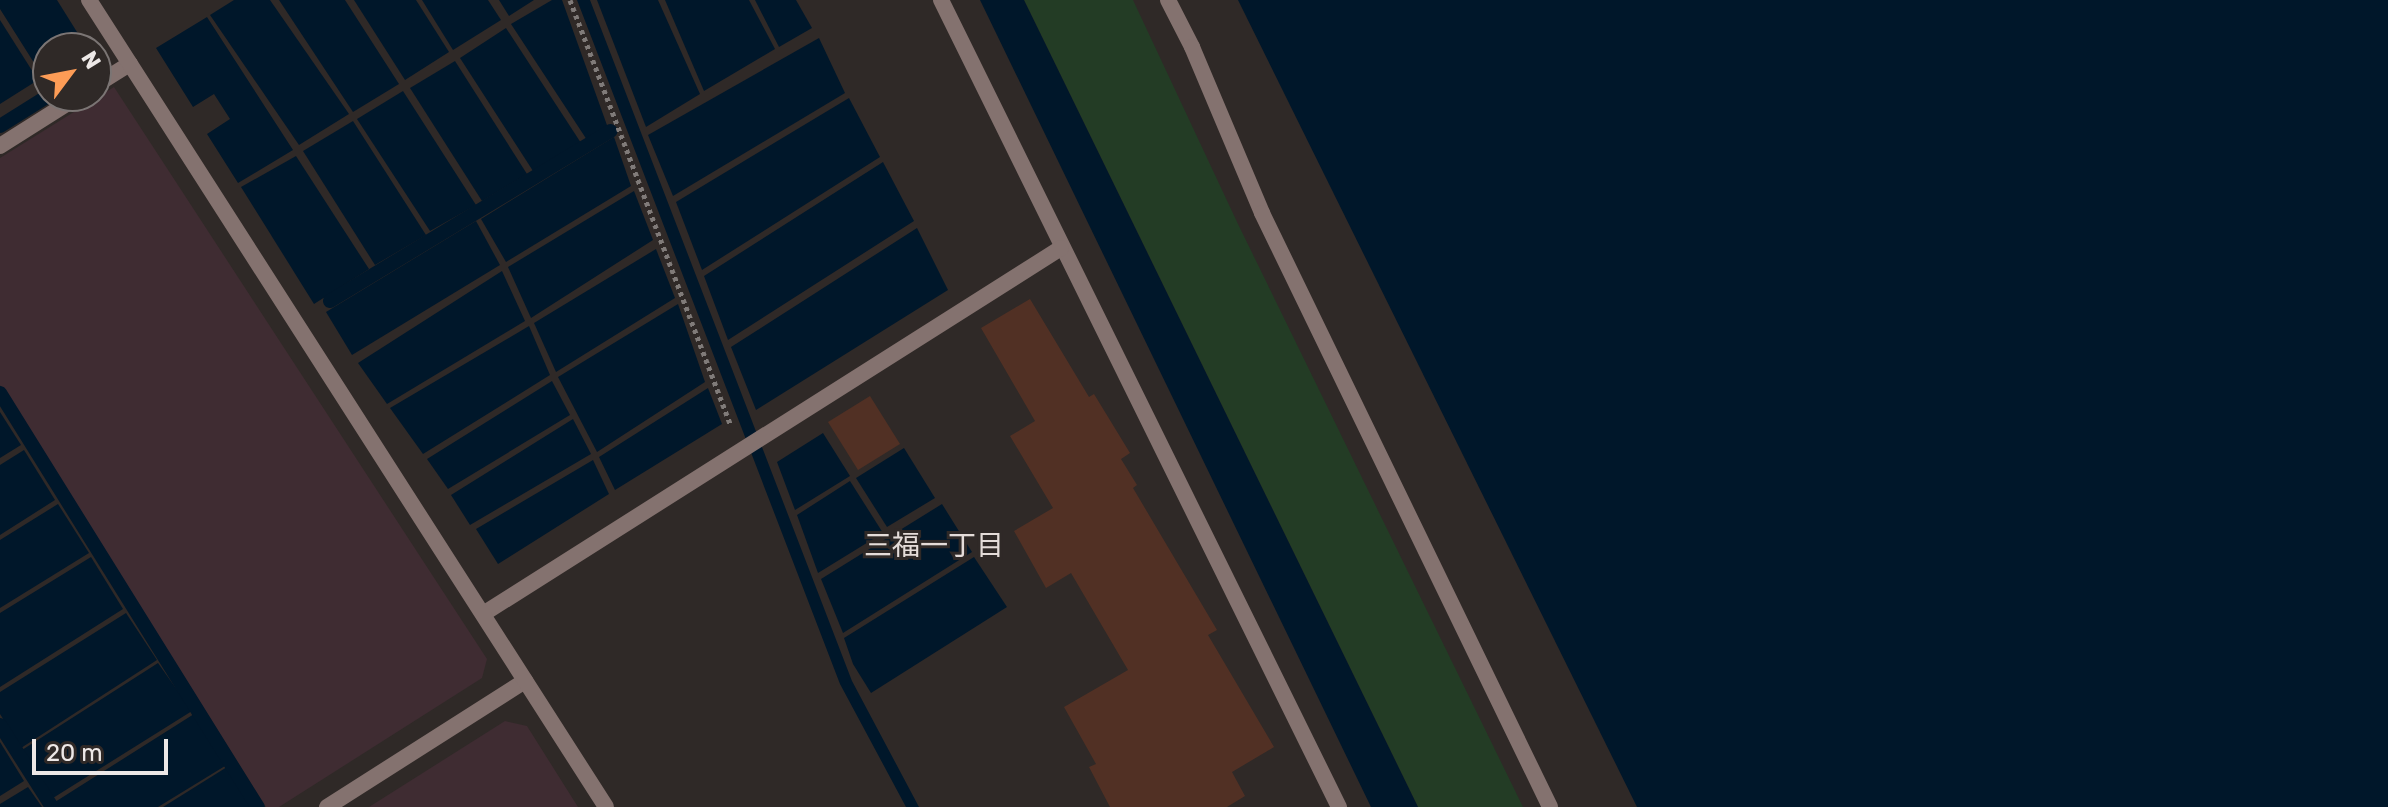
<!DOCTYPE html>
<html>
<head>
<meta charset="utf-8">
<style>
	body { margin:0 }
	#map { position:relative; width:2388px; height:807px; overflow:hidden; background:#2f2927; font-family:Rubik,"Noto Sans JP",sans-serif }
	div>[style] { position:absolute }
	.industrial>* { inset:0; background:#3f2c32 }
	.green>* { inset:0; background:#233c25 }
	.water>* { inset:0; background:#00172a }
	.stream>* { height:14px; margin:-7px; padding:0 7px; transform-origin:7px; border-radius:7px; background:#00172a }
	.building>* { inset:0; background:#513024 }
	.path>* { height:5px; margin-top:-2.5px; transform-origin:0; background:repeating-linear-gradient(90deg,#807b79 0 4px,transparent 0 8px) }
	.minor>* { height:16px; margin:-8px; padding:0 8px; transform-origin:8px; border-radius:8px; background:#84726f }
	.tertiary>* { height:16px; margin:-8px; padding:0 8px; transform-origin:8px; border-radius:8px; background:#84726f }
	span { translate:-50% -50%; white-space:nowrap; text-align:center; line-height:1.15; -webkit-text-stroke:6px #2f2927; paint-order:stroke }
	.neighbourhood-label { font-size:28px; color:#e4dcd9 }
	.north { position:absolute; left:32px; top:32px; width:80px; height:80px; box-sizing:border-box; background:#2f2927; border:2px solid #7b7574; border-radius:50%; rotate:58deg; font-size:22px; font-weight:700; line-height:32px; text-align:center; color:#ede8e7 }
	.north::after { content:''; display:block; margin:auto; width:28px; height:36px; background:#fd9c56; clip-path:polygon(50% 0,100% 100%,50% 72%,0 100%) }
	.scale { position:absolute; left:32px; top:739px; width:136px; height:36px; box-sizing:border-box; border:4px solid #ede8e7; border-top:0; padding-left:10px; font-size:24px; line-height:28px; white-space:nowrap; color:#ede8e7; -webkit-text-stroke:6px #2f2927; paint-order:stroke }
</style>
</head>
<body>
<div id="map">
	<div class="industrial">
		<i style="clip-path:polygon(114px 87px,487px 659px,482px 678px,279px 807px,266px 807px,0 385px,0 158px)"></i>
		<i style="clip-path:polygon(505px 721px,527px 726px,578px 807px,369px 807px)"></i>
	</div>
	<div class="green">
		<i style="clip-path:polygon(1024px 0,1133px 0,1238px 224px,1523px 807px,1418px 807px)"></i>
	</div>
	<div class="water">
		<i style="clip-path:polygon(0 0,57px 0,87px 48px,48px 48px,48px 74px,43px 77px,0 9px)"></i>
		<i style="clip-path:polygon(234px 0,270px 0,349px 114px,299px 145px,210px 15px)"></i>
		<i style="clip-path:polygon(279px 0,345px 0,399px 84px,353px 112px)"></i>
		<i style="clip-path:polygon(354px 0,416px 0,449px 52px,405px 80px)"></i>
		<i style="clip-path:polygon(422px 0,488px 0,501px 20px,453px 50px)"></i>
		<i style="clip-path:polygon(499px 0,534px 0,509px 16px)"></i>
		<i style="clip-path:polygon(552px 0,562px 0,608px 128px,587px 140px,511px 24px)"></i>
		<i style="clip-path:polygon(577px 0,590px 0,852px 681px,919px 807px,906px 807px,840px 684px)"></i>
		<i style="clip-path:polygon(597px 0,658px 0,700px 94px,646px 127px)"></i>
		<i style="clip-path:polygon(665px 0,749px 0,775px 49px,704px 91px)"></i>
		<i style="clip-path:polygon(755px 0,796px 0,812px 28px,779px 47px)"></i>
		<i style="clip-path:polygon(980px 0,1024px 0,1418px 807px,1371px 807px)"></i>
		<i style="clip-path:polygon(1238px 0,2388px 0,2388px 807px,1637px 807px)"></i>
		<i style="clip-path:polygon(207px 17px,293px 150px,238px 183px,207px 134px,230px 119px,214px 94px,193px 107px,156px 48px)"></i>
		<i style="clip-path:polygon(0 20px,38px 80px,0 104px)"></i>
		<i style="clip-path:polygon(506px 28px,581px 143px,533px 171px,460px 58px)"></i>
		<i style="clip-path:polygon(819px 38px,845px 93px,673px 196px,648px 135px)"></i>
		<i style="clip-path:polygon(455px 61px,527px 174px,482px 201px,410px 88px)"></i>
		<i style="clip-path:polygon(403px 91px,476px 205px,430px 231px,357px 119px)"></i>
		<i style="clip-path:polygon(849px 98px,880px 157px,702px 270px,676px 202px)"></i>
		<i style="clip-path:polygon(353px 121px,426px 235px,375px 265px,303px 151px)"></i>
		<i style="clip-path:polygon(614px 137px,631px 186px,506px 262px,481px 219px)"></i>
		<i style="clip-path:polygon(296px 156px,369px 269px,314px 304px,241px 187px)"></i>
		<i style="clip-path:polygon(883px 162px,914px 221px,728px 340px,704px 276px)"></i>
		<i style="clip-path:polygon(634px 191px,653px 240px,531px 318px,508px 267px)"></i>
		<i style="clip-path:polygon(476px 221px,500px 265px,352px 355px,326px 312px)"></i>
		<i style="clip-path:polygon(917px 228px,948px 290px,756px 410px,731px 347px)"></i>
		<i style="clip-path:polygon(656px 249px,675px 298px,556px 372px,534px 323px)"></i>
		<i style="clip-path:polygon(502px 271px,525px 321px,387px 404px,358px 363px)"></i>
		<i style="clip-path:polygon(678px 304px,705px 382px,597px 452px,558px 377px)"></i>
		<i style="clip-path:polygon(529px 326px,550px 375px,423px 454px,390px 408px)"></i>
		<i style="clip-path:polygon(552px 381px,570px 415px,448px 489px,427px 459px)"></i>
		<i style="clip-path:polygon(708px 388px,722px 424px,615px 490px,599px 457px)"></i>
		<i style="clip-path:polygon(0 412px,21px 445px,0 458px)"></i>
		<i style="clip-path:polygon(573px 419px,591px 454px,470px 525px,451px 495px)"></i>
		<i style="clip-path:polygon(823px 433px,850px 476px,795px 510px,777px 462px)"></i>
		<i style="clip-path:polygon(904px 448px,935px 498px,887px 527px,856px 478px)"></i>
		<i style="clip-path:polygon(24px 450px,55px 500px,0 535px,0 465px)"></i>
		<i style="clip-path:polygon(593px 460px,609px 494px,498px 564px,476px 529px)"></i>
		<i style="clip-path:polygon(850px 481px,883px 533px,818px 573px,797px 515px)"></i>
		<i style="clip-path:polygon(58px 504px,89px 553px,0 608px,0 540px)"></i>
		<i style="clip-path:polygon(942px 504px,972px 552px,843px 633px,821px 579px)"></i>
		<i style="clip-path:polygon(91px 557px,123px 609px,0 687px,0 613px)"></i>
		<i style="clip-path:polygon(974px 557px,1007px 607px,871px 693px,853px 664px,844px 638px)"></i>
		<i style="clip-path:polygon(126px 613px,157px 660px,21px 748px,0 714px,0 692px)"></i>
		<i style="clip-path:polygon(158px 663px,192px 711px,53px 798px,22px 750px)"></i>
		<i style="clip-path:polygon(194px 714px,225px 766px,158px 807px,59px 807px,55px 802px)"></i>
		<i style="clip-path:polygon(0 742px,24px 781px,0 796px)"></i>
		<i style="clip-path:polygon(227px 767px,251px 807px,163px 807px)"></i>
		<i style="clip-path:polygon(28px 787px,42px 807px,0 807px,0 804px)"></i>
	</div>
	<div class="stream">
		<i style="left:96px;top:65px;width:1px;rotate:-45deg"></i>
		<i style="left:0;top:126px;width:57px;rotate:-32deg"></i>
		<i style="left:330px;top:301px;width:328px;rotate:-31.2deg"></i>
		<i style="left:0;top:393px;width:488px;rotate:58.1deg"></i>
		<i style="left:0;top:725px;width:97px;rotate:57.6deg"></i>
	</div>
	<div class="building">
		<i style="clip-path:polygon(1030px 299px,1089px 397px,1094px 394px,1130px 453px,1121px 459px,1137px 485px,1133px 488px,1217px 630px,1208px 635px,1274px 747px,1232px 772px,1245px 796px,1227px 807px,1110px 807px,1089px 767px,1096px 764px,1064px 707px,1128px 670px,1071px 573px,1046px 588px,1014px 531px,1053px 508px,1010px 436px,1035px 421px,981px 328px)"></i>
		<i style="clip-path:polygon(870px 396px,900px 444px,858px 470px,828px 422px)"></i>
	</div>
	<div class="path">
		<i style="left:570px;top:0;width:453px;rotate:69.3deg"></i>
	</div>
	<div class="minor">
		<i style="left:941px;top:0;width:900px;rotate:63.75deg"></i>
		<i style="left:1168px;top:0;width:53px;rotate:62.9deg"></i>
		<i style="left:1192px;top:47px;width:180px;rotate:67.1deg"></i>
		<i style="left:1262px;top:213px;width:660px;rotate:64.13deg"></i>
		<i style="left:96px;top:85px;width:40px;rotate:-32deg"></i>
		<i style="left:0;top:146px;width:93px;rotate:-32.3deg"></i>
		<i style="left:483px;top:614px;width:684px;rotate:-32.34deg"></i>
		<i style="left:327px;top:807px;width:235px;rotate:-32.5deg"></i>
	</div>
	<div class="tertiary">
		<i style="left:89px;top:0;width:958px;rotate:57.35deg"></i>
	</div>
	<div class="neighbourhood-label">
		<span style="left:934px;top:546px">三福一丁目</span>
	</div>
	<div class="north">N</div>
	<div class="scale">20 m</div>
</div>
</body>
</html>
